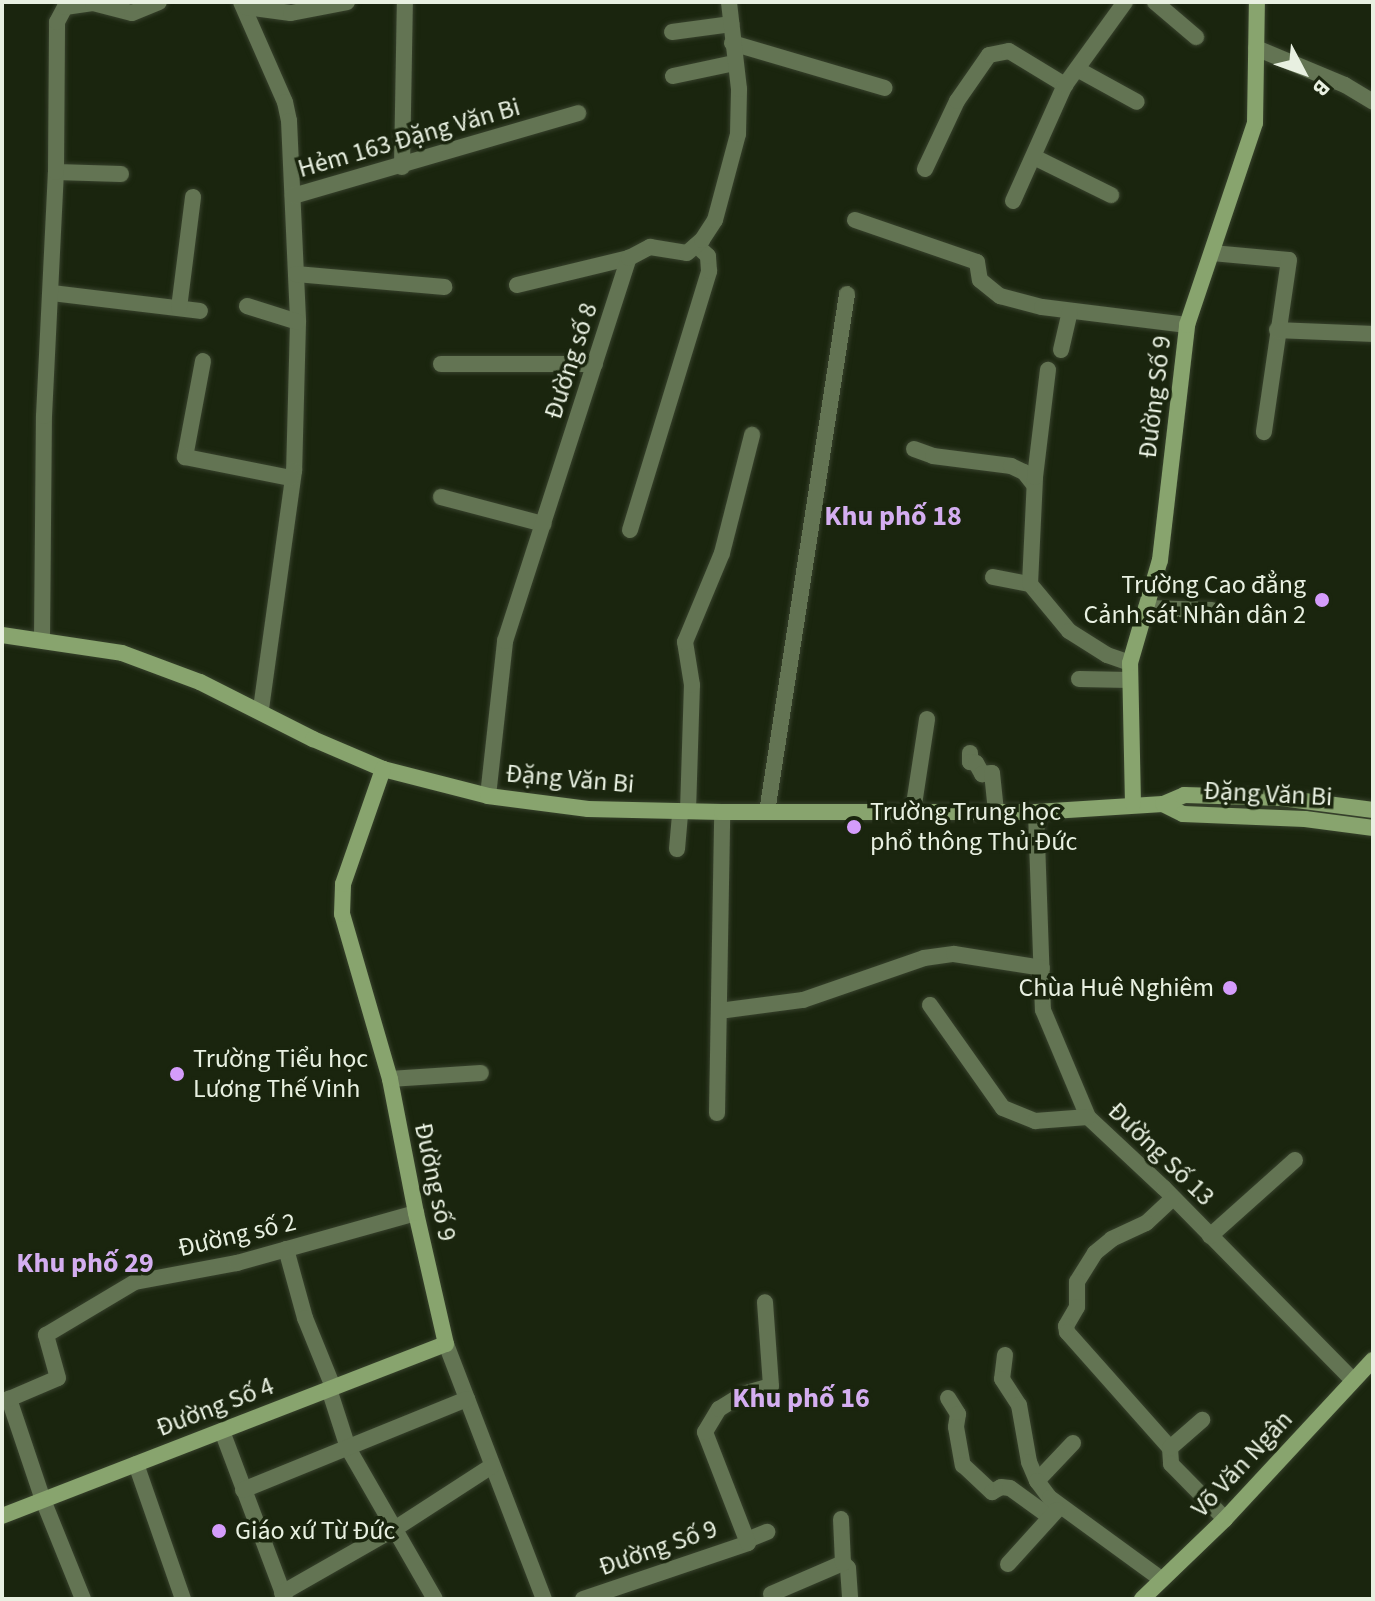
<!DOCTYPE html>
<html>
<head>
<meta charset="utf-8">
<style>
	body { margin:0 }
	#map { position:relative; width:1375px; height:1601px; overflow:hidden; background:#1a250e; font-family:"Source Sans 3",sans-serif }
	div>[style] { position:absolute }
	.roads { filter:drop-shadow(0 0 2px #37412c) drop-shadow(0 0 2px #37412c) }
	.street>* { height:16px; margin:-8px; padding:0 8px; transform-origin:8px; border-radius:8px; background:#637453 }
	.secondary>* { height:16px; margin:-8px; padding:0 8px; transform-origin:8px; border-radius:8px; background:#88a46e }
	.dots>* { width:22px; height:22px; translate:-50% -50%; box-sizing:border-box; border:4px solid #1a250e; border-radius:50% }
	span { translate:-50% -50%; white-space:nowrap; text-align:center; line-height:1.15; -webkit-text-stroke:7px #1a250e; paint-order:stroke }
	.street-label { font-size:26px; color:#e8f0e1 }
	.poi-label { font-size:26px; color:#e8f0e1 }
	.right { translate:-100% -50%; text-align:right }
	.left { translate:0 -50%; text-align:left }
	.neighbourhood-label { font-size:28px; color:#d4aef0; font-weight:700 }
	.frame { position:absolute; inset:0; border:4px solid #e8f0e1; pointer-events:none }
	.north { position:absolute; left:1263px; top:32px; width:80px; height:80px; -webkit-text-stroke:6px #1a250e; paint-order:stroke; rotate:131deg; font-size:22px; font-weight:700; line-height:32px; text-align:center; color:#e8f0e1 }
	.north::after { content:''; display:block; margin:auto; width:28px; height:36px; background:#e8f0e1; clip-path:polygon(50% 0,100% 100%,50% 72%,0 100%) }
</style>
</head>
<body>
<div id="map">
	<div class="roads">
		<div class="street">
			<i style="left:241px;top:2px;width:109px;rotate:66.3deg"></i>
			<i style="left:285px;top:102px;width:19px;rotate:78deg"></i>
			<i style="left:289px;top:121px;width:201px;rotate:87.4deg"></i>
			<i style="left:298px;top:322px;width:149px;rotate:91.5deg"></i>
			<i style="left:294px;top:471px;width:241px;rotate:97.9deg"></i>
			<i style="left:1155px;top:2px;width:54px;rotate:40.5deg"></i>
			<i style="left:246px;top:7px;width:45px;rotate:7.6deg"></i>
			<i style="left:291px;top:13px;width:57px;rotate:-11.1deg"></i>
			<i style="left:672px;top:32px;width:60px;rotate:-7.7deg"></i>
			<i style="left:732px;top:43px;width:159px;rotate:16.4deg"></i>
			<i style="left:1256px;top:48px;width:96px;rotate:22.6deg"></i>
			<i style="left:1345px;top:85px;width:33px;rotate:31deg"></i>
			<i style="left:1077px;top:69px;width:68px;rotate:28.8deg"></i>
			<i style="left:673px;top:76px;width:62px;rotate:-12deg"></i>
			<i style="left:1034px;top:157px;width:86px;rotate:26.3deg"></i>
			<i style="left:402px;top:167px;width:165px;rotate:-89deg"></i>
			<i style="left:925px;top:169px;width:75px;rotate:-64.8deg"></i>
			<i style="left:957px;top:101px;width:56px;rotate:-55.2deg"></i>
			<i style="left:989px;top:55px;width:20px;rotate:-11deg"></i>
			<i style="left:1009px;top:51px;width:66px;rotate:31.3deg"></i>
			<i style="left:56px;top:172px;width:65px;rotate:1.8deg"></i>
			<i style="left:293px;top:196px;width:297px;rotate:-16.2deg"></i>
			<i style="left:1013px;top:201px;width:127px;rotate:-65.9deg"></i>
			<i style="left:1065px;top:85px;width:102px;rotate:-54.1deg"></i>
			<i style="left:855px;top:220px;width:129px;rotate:19deg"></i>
			<i style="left:977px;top:262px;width:18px;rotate:81deg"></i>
			<i style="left:980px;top:280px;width:26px;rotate:39deg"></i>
			<i style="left:1000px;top:296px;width:43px;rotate:14.7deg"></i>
			<i style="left:1042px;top:307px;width:146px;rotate:7.1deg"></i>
			<i style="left:1212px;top:253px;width:77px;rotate:5.2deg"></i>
			<i style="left:1289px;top:260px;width:174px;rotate:98.3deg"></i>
			<i style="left:296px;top:274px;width:149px;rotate:5deg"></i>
			<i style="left:517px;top:285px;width:115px;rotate:-13.6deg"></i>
			<i style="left:52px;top:293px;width:149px;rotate:6.9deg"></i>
			<i style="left:247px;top:306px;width:53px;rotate:17.4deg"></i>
			<i style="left:179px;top:308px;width:112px;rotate:-82.8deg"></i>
			<i style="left:1277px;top:330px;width:96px;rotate:2.4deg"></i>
			<i style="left:1061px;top:350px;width:40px;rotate:-77deg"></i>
			<i style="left:203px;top:361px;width:98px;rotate:100.6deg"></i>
			<i style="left:185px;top:457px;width:108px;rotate:11.2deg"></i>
			<i style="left:441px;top:364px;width:154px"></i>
			<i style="left:914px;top:449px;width:20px;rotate:20deg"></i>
			<i style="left:933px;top:456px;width:79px;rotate:7.3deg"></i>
			<i style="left:1011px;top:466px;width:14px;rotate:25deg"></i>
			<i style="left:1024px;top:472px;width:16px;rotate:52deg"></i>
			<i style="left:441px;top:497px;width:106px;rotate:14.8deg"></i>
			<i style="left:630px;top:530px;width:271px;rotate:-73deg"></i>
			<i style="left:709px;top:271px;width:15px;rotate:-94deg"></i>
			<i style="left:708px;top:256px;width:16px;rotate:-137deg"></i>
			<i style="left:993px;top:577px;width:38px;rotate:11deg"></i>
			<i style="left:1030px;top:584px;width:61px;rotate:50.3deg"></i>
			<i style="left:1069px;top:631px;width:45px;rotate:32.3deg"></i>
			<i style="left:1107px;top:655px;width:24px;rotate:19deg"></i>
			<i style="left:1030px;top:584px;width:107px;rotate:-87.3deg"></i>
			<i style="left:1035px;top:477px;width:108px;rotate:-83.1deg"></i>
			<i style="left:1146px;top:608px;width:66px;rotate:1.7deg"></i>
			<i style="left:42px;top:639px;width:223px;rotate:-89.5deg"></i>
			<i style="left:44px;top:416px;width:244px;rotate:-87.2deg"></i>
			<i style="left:56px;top:172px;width:150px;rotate:-89.6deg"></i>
			<i style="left:57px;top:22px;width:17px;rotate:-62deg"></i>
			<i style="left:65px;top:7px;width:28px;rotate:-8deg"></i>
			<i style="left:93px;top:3px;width:40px;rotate:14.4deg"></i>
			<i style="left:132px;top:13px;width:29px;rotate:-22deg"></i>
			<i style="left:1079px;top:679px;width:51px;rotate:1.1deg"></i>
			<i style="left:970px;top:753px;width:9px;rotate:90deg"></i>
			<i style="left:970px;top:762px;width:6px;rotate:9deg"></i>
			<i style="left:976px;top:763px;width:13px;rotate:61deg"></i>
			<i style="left:982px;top:774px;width:10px;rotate:-6deg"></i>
			<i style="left:992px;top:773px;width:38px;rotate:84deg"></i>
			<i style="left:488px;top:796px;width:156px;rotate:-83.7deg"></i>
			<i style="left:505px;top:641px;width:403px;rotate:-72.1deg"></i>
			<i style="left:629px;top:258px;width:24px;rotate:-28deg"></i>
			<i style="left:650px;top:247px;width:37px;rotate:9deg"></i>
			<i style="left:687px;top:253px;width:20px;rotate:-41deg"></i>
			<i style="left:702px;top:240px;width:24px;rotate:-57deg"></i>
			<i style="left:715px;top:220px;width:89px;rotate:-75deg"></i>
			<i style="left:738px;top:134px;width:45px;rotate:-88.7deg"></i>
			<i style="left:739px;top:89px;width:88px;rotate:-96.6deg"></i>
			<i style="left:688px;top:811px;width:126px;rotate:-88.2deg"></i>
			<i style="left:692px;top:685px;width:44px;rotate:-99.2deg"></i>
			<i style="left:685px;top:642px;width:96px;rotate:-67.4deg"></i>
			<i style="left:722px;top:553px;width:122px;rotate:-75.7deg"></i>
			<i style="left:913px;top:811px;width:93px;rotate:-81.3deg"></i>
			<i style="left:767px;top:812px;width:524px;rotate:-81.22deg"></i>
			<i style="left:1036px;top:812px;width:198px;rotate:88deg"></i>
			<i style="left:1043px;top:1010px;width:116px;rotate:67.2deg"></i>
			<i style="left:1088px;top:1117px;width:104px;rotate:43.1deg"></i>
			<i style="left:1164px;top:1188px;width:269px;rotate:45.5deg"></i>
			<i style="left:677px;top:849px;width:38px;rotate:-85deg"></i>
			<i style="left:930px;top:1005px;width:126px;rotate:54.7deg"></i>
			<i style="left:1003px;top:1108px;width:35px;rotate:22deg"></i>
			<i style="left:1035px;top:1121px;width:53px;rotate:-4.3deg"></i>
			<i style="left:719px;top:1011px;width:85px;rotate:-7.5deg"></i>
			<i style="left:803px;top:1000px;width:128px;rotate:-19.1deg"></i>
			<i style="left:924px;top:958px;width:30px;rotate:-8deg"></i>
			<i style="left:954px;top:954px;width:89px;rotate:9deg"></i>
			<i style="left:390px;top:1079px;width:91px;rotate:-3.8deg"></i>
			<i style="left:717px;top:1113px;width:301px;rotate:-89deg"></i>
			<i style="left:1173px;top:1198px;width:37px;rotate:137deg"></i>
			<i style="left:1146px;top:1223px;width:38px;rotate:155deg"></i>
			<i style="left:1112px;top:1239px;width:22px;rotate:141deg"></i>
			<i style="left:1095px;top:1253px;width:34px;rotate:122deg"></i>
			<i style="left:1077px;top:1282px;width:25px;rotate:90deg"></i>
			<i style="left:1077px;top:1307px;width:22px;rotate:120deg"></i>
			<i style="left:1066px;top:1326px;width:6px;rotate:81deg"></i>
			<i style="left:1067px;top:1332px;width:155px;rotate:48.4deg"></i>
			<i style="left:1170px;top:1448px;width:16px;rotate:86deg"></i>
			<i style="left:1171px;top:1464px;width:77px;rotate:45.5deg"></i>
			<i style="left:1210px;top:1236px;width:114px;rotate:-41.8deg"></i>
			<i style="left:286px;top:1249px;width:72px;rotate:74.6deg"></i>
			<i style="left:305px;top:1318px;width:74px;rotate:67.9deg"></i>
			<i style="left:446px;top:1344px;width:273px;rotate:69deg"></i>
			<i style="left:1005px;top:1355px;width:24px;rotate:97deg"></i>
			<i style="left:1002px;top:1379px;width:31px;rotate:57deg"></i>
			<i style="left:1019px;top:1405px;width:58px;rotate:80deg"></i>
			<i style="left:1029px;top:1462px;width:21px;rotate:67deg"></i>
			<i style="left:329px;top:1389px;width:62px;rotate:72.1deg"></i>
			<i style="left:348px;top:1448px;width:174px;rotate:60.1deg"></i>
			<i style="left:948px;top:1398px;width:19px;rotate:58deg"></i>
			<i style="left:958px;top:1414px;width:13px;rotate:99deg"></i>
			<i style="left:956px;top:1427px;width:39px;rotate:80deg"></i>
			<i style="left:963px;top:1465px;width:40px;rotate:43deg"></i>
			<i style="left:992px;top:1492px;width:10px;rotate:-29deg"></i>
			<i style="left:1001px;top:1487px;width:9px;rotate:6deg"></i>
			<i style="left:1010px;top:1488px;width:49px;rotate:35.9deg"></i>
			<i style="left:222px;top:1431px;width:179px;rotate:69.4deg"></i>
			<i style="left:1073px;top:1443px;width:52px;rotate:133.5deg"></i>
			<i style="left:1037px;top:1481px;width:21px;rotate:53deg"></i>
			<i style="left:1050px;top:1498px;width:137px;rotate:36.1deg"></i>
			<i style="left:1170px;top:1448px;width:43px;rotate:-41.2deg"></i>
			<i style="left:136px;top:1464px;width:143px;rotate:70.8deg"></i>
			<i style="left:243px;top:1490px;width:242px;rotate:-22.1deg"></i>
			<i style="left:747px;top:1540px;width:22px;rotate:-22deg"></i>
			<i style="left:843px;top:1563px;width:7px;rotate:45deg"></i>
			<i style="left:848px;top:1568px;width:31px;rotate:86deg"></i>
			<i style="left:1008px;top:1564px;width:73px;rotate:-47.8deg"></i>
			<i style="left:282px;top:1593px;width:131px;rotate:-29.7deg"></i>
			<i style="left:396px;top:1528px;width:114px;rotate:-32.9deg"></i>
			<i style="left:771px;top:1594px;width:78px;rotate:-23.3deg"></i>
			<i style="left:843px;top:1563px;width:44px;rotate:-92.6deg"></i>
			<i style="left:83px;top:1599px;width:107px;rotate:-112deg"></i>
			<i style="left:43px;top:1500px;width:107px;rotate:-108.6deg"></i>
			<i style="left:9px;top:1399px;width:53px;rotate:-23.2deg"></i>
			<i style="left:58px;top:1378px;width:45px;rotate:-105.6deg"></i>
			<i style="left:46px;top:1335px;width:104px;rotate:-30.8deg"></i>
			<i style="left:135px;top:1282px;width:104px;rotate:-10.6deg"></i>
			<i style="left:237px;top:1263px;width:186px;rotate:-15.6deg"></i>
			<i style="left:583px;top:1599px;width:174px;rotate:-18.7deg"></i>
			<i style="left:748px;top:1543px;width:119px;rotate:-111.2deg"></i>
			<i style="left:705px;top:1432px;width:27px;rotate:-59deg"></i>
			<i style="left:719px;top:1409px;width:28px;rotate:-32deg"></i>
			<i style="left:743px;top:1394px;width:29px;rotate:-16deg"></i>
			<i style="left:771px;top:1386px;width:84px;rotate:-94.1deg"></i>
		</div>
		<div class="secondary">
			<i style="left:2px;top:635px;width:121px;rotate:8.5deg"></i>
			<i style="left:122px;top:653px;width:83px;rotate:20.4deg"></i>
			<i style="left:200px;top:682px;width:127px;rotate:26.8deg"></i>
			<i style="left:313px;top:739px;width:76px;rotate:23.2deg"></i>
			<i style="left:383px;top:769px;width:108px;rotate:14.4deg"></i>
			<i style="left:488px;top:796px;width:101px;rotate:7.4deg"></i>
			<i style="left:588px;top:809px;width:134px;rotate:1.3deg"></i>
			<i style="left:722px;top:812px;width:314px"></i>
			<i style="left:1036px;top:812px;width:127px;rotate:-3.6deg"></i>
			<i style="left:1163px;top:804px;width:23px;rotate:-23deg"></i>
			<i style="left:1184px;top:795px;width:97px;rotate:1.8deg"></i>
			<i style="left:1281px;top:798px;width:93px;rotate:7.4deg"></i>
			<i style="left:1133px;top:804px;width:141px;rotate:-91.2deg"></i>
			<i style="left:1130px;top:663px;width:107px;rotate:-73.8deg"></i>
			<i style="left:1160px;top:560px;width:237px;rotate:-83.4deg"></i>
			<i style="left:1187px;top:325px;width:213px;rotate:-71.4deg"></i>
			<i style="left:1255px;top:123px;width:121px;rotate:-89.1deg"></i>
			<i style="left:1163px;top:804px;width:22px;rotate:27deg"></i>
			<i style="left:1183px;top:814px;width:122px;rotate:2.3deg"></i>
			<i style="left:1305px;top:819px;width:69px;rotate:7.5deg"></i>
			<i style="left:2px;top:1516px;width:476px;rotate:-21.2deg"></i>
			<i style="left:446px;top:1344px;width:134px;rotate:-102.9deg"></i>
			<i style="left:416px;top:1213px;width:136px;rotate:-101deg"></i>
			<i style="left:390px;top:1079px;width:172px;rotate:-106.2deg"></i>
			<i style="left:342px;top:914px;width:30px;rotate:-88deg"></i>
			<i style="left:343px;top:884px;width:122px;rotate:-70.8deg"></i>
			<i style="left:1142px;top:1599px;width:115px;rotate:-43.9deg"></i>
			<i style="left:1225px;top:1519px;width:217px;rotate:-47.1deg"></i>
		</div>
	</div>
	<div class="dots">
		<i style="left:1322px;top:600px;background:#d49cfb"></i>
		<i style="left:854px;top:827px;background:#d49cfb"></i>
		<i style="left:1230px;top:988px;background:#d49cfb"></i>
		<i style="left:177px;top:1074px;background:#d49cfb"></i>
		<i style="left:219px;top:1531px;background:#d49cfb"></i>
	</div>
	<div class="street-label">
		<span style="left:409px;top:138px;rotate:-16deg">Hẻm 163 Đặng Văn Bi</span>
		<span style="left:571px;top:361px;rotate:-72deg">Đường số 8</span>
		<span style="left:1155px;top:397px;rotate:-83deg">Đường Số 9</span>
		<span style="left:570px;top:779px;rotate:5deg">Đặng Văn Bi</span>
		<span style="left:1268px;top:794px;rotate:3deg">Đặng Văn Bi</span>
		<span style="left:1161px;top:1154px;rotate:44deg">Đường Số 13</span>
		<span style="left:435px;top:1182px;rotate:78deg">Đường số 9</span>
		<span style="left:237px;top:1235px;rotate:-13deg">Đường số 2</span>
		<span style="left:215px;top:1407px;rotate:-21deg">Đường Số 4</span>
		<span style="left:1242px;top:1464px;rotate:-47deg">Võ Văn Ngân</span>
		<span style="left:658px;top:1548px;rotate:-19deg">Đường Số 9</span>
	</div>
	<div class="poi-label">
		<span class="right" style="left:1306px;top:600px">Trường Cao đẳng<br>Cảnh sát Nhân dân 2</span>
		<span class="left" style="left:870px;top:827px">Trường Trung học<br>phổ thông Thủ Đức</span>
		<span class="right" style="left:1214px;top:988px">Chùa Huê Nghiêm</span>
		<span class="left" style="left:193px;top:1074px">Trường Tiểu học<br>Lương Thế Vinh</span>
		<span class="left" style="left:235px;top:1531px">Giáo xứ Từ Đức</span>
	</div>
	<div class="neighbourhood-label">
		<span style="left:893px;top:516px">Khu phố 18</span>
		<span style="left:85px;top:1263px">Khu phố 29</span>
		<span style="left:801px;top:1398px">Khu phố 16</span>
	</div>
	<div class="frame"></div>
	<div class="north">B</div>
</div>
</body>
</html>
